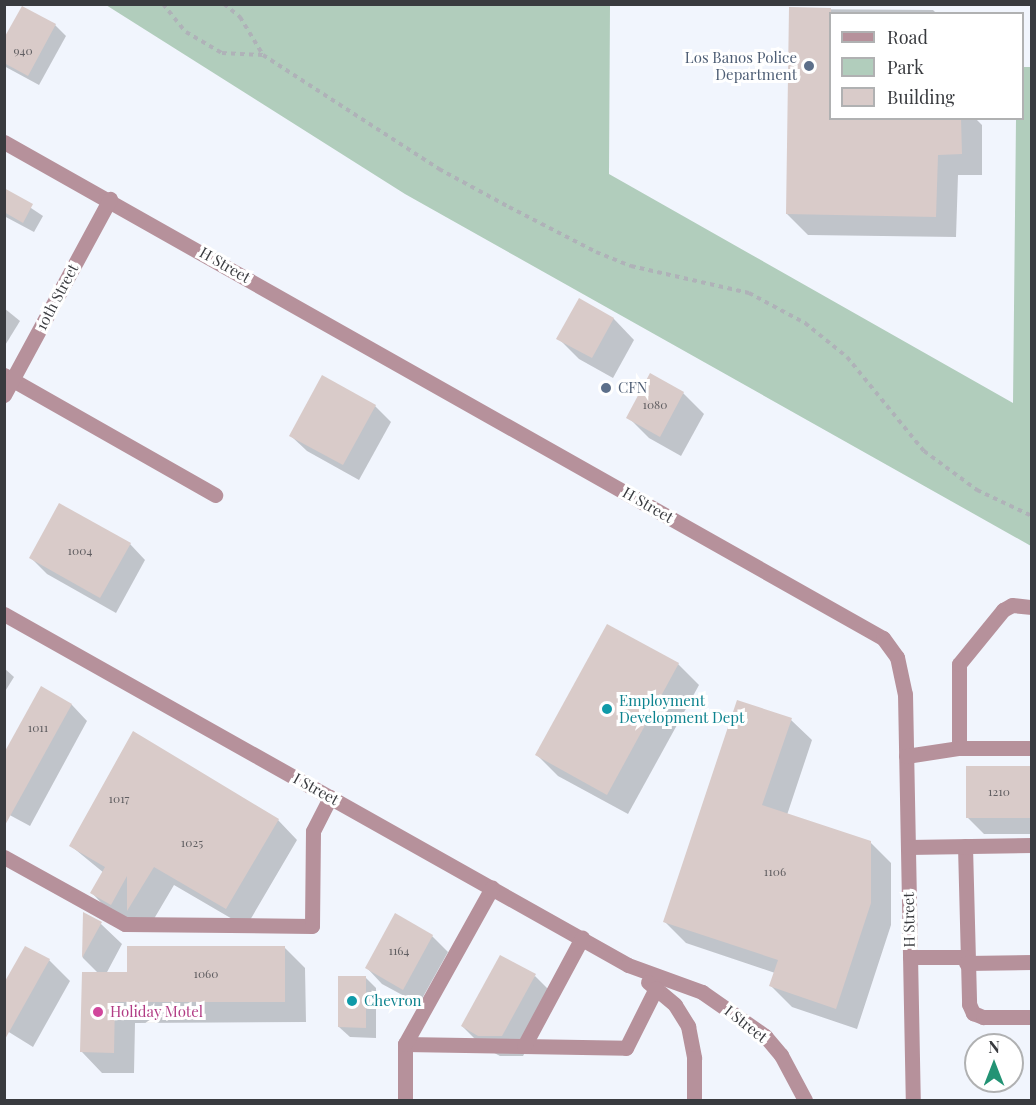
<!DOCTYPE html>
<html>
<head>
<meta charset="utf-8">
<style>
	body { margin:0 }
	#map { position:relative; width:1036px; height:1105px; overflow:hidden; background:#f1f5fd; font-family:"Playfair Display",serif }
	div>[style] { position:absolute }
	.green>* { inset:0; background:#b1cdbc }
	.shadow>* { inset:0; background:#0003 }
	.building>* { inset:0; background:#d9cbc9 }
	.path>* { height:4px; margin-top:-2px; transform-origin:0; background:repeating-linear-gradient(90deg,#afb2b8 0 4.5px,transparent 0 9px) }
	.minor>* { height:15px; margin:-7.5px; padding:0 7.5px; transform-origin:7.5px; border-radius:7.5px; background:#b6919b }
	.dots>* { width:16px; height:16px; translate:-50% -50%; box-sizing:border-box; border:3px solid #fff; border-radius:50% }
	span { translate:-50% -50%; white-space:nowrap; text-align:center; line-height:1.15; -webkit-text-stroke:6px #fff; paint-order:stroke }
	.number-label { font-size:12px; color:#615f62 }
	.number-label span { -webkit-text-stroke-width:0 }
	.service-label { font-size:15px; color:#4e5e75 }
	.right { translate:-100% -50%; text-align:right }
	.left { translate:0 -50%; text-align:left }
	.street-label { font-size:15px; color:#393b3f }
	.culture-label { font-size:15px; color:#0d838f }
	.hotel-label { font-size:15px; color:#b23c85 }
	.frame { position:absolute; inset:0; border:6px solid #393b3f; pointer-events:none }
	.legend { position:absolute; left:829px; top:12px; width:195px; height:108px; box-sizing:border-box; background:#fff; border:2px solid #b0b1b2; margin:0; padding:8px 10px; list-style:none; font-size:18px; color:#393b3f }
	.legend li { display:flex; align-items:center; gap:12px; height:30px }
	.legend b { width:30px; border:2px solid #b0b1b2 }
	.north { position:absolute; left:964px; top:1033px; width:60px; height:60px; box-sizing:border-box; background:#fff; border:2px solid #b0b1b2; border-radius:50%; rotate:0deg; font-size:16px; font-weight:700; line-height:24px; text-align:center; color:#393b3f }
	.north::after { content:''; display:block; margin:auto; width:21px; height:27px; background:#239374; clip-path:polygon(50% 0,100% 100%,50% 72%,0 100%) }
</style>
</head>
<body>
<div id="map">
	<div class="green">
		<i style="clip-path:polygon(106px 5px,610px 5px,609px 174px,1013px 403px,1016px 119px,1022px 118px,1023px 67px,1031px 67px,1031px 546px,405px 194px)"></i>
	</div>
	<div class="shadow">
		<i style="clip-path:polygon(790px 9px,933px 10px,937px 14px,830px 14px,830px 118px,975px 118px,982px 125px,982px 175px,958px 175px,956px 237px,808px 235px,787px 214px)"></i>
		<i style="clip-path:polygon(55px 25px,66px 36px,39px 85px,4px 66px,4px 41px)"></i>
		<i style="clip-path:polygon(4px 190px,43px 216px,34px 232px,4px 216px)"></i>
		<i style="clip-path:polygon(579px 300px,614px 319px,634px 340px,613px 378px,579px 359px,558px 338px)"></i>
		<i style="clip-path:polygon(4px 308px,20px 321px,4px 347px)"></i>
		<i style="clip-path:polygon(683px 393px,704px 414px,681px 456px,649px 438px,628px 417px)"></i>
		<i style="clip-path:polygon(375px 406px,391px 422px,359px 480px,307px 451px,291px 436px)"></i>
		<i style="clip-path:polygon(130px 544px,145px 560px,116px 613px,47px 574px,31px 558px)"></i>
		<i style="clip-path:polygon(608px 626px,678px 664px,699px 685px,628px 814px,558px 776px,537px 755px)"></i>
		<i style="clip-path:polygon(4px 668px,14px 677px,4px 693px)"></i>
		<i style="clip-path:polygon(41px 688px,72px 705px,87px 721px,30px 826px,4px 812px)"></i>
		<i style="clip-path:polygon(791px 720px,812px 740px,787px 815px,870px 842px,891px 863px,891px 925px,857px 1029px,792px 1007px,771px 986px,775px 973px,686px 943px,665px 922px)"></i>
		<i style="clip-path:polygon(1032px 768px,1032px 834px,984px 834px,968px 818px)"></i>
		<i style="clip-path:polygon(278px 820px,297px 840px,246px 927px,174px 885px,148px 929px,131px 924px,111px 913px,92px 893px,104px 873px,71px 846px)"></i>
		<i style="clip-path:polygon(84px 914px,101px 924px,122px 944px,106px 974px,129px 974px,284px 947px,305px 968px,306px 1022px,135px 1023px,134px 1073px,102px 1073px,82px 1052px,99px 974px,83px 958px)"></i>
		<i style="clip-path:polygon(432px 936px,448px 952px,419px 1004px,382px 984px,367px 968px)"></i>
		<i style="clip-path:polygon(49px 960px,70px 981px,33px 1047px,4px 1029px)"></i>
		<i style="clip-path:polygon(535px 976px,556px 997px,523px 1056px,500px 1056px,483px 1047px,462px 1026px)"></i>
		<i style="clip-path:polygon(365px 977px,376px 988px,376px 1038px,350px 1037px,339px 1027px)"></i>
	</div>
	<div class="building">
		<i style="clip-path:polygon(22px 6px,56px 24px,28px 76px,4px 63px,4px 38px)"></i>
		<i style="clip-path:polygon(789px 7px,831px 8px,831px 118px,961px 118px,962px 154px,938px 155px,936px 217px,786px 214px)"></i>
		<i style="clip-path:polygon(4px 188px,33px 204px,23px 223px,4px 212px)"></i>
		<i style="clip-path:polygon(579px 298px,614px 318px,592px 358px,556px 339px)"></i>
		<i style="clip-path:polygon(650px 373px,684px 392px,660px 437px,626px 418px)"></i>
		<i style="clip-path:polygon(322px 375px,376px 405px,343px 465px,289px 436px)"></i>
		<i style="clip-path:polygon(59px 503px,131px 543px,100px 598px,29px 558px)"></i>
		<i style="clip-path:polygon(607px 624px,679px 663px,607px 795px,535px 755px)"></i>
		<i style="clip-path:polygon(41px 686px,72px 704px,4px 827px,4px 753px)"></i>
		<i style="clip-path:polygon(737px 700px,792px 718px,762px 805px,871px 841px,871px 903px,836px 1009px,769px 986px,778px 960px,663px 922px)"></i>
		<i style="clip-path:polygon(133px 731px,279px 819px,226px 909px,154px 867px,127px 911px,127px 876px,111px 905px,90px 893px,105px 867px,69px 846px)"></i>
		<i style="clip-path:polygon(966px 766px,1032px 766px,1032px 818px,966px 818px)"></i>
		<i style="clip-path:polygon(83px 912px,102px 922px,82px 958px)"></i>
		<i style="clip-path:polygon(395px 913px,433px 935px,403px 990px,365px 968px)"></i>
		<i style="clip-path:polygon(25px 946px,50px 959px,4px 1041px,4px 983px)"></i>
		<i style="clip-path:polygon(127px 946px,285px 946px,285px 1002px,115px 1002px,114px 1053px,80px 1052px,82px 972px,127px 972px)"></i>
		<i style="clip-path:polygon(500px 955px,536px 974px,502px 1036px,478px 1036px,461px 1026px)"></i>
		<i style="clip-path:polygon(338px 976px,366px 976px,366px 1028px,338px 1027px)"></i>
	</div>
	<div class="path">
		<i style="left:163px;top:4px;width:36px;rotate:51deg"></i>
		<i style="left:186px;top:32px;width:42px;rotate:30.3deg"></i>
		<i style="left:222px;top:53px;width:41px;rotate:2.8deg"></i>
		<i style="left:224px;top:4px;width:21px;rotate:39deg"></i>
		<i style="left:240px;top:17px;width:44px;rotate:58.8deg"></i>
		<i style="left:263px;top:55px;width:210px;rotate:32.9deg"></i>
		<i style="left:439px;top:169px;width:80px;rotate:28.5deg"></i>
		<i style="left:509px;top:207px;width:98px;rotate:27.3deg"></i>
		<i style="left:596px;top:252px;width:38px;rotate:22deg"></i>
		<i style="left:631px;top:266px;width:121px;rotate:12.9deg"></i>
		<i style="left:749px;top:293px;width:64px;rotate:28.2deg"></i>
		<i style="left:805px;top:323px;width:54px;rotate:39deg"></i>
		<i style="left:847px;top:357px;width:122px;rotate:50.7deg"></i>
		<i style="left:924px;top:451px;width:66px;rotate:36.3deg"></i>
		<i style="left:977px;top:490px;width:61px;rotate:25.3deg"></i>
	</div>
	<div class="minor">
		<i style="left:4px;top:142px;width:1009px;rotate:29.44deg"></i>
		<i style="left:883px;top:638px;width:24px;rotate:54deg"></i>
		<i style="left:897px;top:657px;width:38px;rotate:78deg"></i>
		<i style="left:905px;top:694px;width:406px;rotate:88.9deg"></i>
		<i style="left:4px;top:375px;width:243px;rotate:29.6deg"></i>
		<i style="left:4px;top:395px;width:223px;rotate:-61.6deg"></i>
		<i style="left:4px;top:614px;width:716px;rotate:29.36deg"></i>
		<i style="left:628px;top:965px;width:79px;rotate:20deg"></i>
		<i style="left:702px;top:992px;width:77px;rotate:34.9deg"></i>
		<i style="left:765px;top:1036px;width:25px;rotate:50deg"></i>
		<i style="left:781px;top:1055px;width:51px;rotate:61.9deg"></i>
		<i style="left:959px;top:748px;width:84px;rotate:-90deg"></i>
		<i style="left:959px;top:664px;width:70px;rotate:-50.8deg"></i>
		<i style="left:1003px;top:610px;width:10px;rotate:-29deg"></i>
		<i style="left:1012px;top:605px;width:20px;rotate:6deg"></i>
		<i style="left:906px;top:756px;width:54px;rotate:-8.6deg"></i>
		<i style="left:959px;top:748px;width:73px"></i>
		<i style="left:965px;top:846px;width:158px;rotate:88.5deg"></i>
		<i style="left:969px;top:1004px;width:10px;rotate:66deg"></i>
		<i style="left:973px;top:1013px;width:11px;rotate:22deg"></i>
		<i style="left:983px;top:1017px;width:49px"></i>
		<i style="left:908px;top:847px;width:124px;rotate:-0.9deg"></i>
		<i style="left:4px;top:857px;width:138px;rotate:29deg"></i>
		<i style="left:125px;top:924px;width:187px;rotate:0.6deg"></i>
		<i style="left:312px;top:926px;width:95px;rotate:-89.4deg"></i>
		<i style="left:313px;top:831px;width:38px;rotate:-63deg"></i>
		<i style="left:910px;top:957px;width:56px"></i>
		<i style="left:966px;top:963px;width:66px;rotate:-0.9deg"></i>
		<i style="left:648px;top:982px;width:35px;rotate:40deg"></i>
		<i style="left:675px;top:1005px;width:25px;rotate:58deg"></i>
		<i style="left:688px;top:1026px;width:33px;rotate:79deg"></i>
		<i style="left:694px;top:1058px;width:42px;rotate:90deg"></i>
		<i style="left:405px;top:1044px;width:221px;rotate:1deg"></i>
		<i style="left:626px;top:1048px;width:67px;rotate:-63.4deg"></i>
		<i style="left:524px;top:1046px;width:123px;rotate:-61.8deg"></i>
		<i style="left:405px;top:1100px;width:56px;rotate:-90deg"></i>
		<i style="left:405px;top:1044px;width:179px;rotate:-60.9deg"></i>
	</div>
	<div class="dots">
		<i style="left:809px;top:66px;background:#5c6f8a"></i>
		<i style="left:606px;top:388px;background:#5c6f8a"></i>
		<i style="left:607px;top:709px;background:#0f9aa8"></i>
		<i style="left:352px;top:1001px;background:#0f9aa8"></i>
		<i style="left:98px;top:1012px;background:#d1479c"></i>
	</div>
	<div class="number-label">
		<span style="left:23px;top:51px">940</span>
		<span style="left:655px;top:405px">1080</span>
		<span style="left:80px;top:551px">1004</span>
		<span style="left:38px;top:728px">1011</span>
		<span style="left:999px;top:792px">1210</span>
		<span style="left:119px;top:799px">1017</span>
		<span style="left:192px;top:843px">1025</span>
		<span style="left:775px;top:872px">1106</span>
		<span style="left:399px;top:951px">1164</span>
		<span style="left:206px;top:974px">1060</span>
	</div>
	<div class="service-label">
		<span class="right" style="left:797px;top:66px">Los Banos Police<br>Department</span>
		<span class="left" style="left:618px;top:388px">CFN</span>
	</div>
	<div class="street-label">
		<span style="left:225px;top:265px;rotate:30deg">H Street</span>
		<span style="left:57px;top:297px;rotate:-62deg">10th Street</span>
		<span style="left:648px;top:505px;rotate:30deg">H Street</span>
		<span style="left:316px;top:789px;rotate:29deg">I Street</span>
		<span style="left:909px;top:920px;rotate:-91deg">H Street</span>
		<span style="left:746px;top:1024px;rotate:38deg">I Street</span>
	</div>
	<div class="culture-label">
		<span class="left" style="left:619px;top:709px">Employment<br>Development Dept</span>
		<span class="left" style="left:364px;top:1001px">Chevron</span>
	</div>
	<div class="hotel-label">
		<span class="left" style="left:110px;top:1012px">Holiday Motel</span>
	</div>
	<div class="frame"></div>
	<ul class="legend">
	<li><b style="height:8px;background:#b6919b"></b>Road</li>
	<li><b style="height:16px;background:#b1cdbc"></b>Park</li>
	<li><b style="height:16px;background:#d9cbc9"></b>Building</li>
	</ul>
	<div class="north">N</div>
</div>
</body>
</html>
